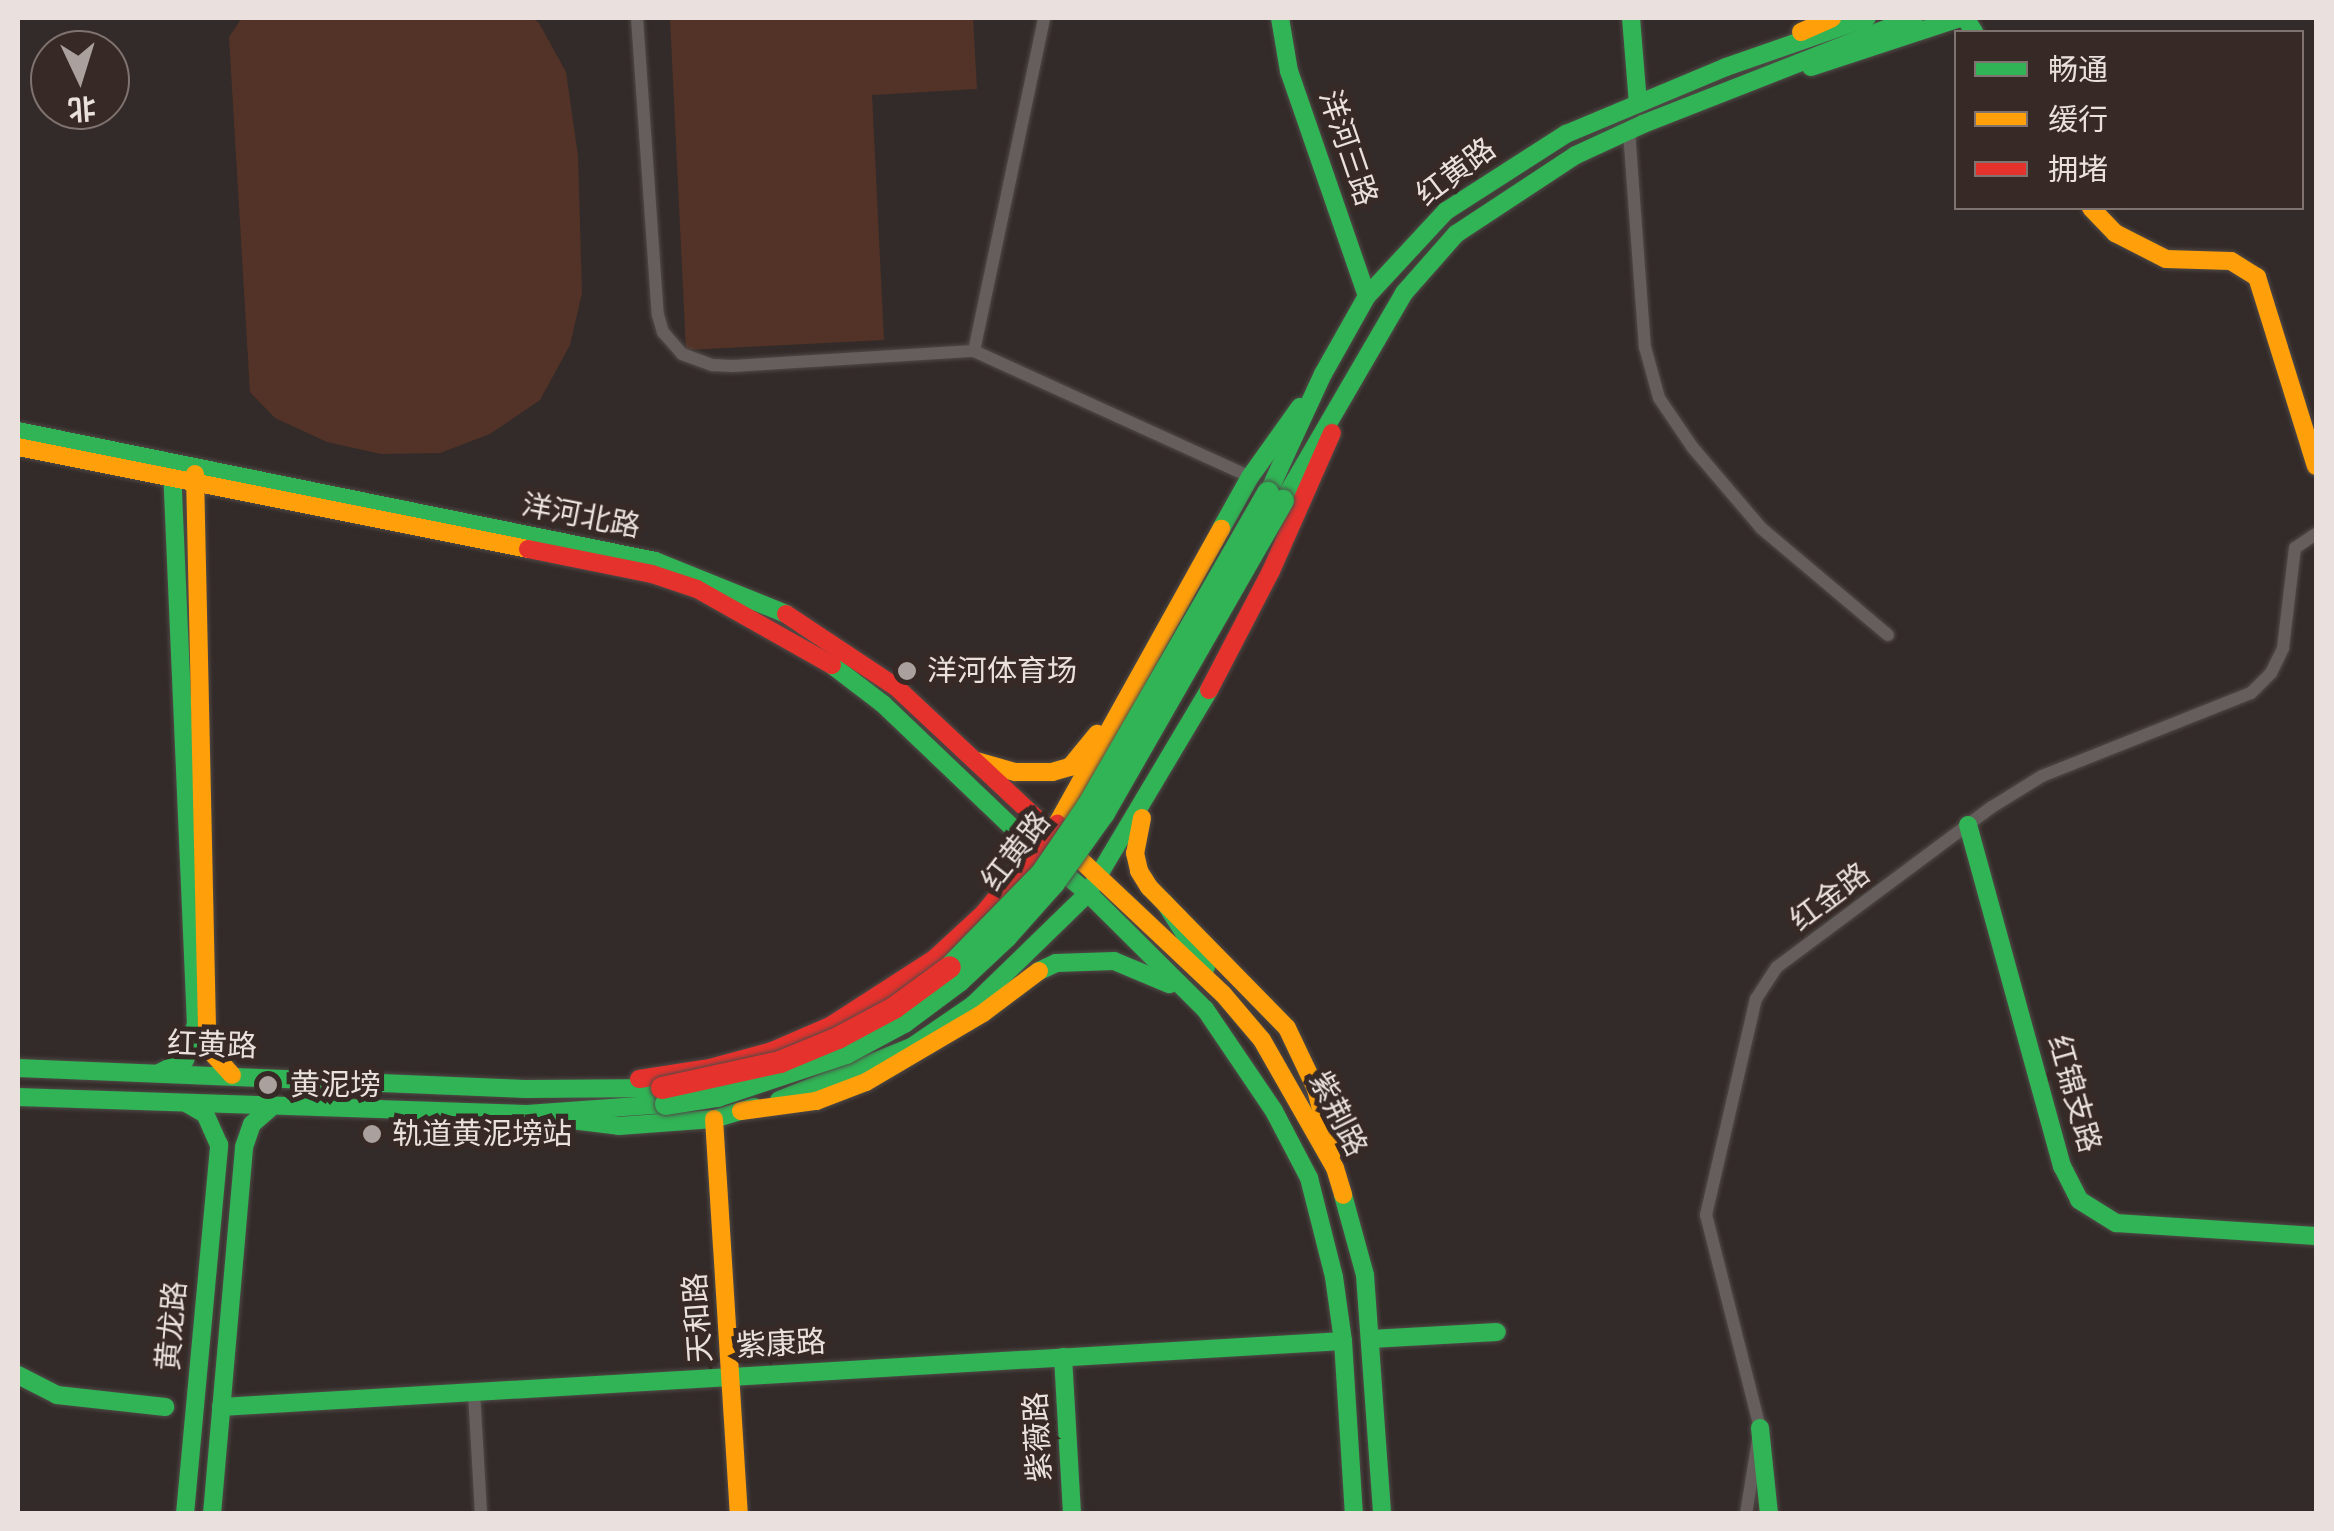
<!DOCTYPE html>
<html>
<head>
<meta charset="utf-8">
<style>
	body { margin:0 }
	#map { position:relative; width:2334px; height:1531px; overflow:hidden; background:#332b29; font-family:Poppins,"Noto Sans SC",sans-serif }
	div>[style] { position:absolute }
	.green>* { inset:0; background:#533327 }
	.roads { filter:drop-shadow(0 0 2px #504a47) drop-shadow(0 0 2px #504a47) }
	.street>* { height:12px; margin:-6px; padding:0 6px; transform-origin:6px; border-radius:6px; background:#655e5c }
	.fast>* { height:18px; margin:-9px; padding:0 9px; transform-origin:9px; border-radius:9px; background:#30b455 }
	.slow>* { height:18px; margin:-9px; padding:0 9px; transform-origin:9px; border-radius:9px; background:#ff9f0a }
	.jam>* { height:18px; margin:-9px; padding:0 9px; transform-origin:9px; border-radius:9px; background:#e5322d }
	.bridges { filter:drop-shadow(0 0 2px #504a47) drop-shadow(0 0 2px #504a47) }
	.fast-bridge>* { height:22px; margin:-11px; padding:0 11px; transform-origin:11px; border-radius:11px; background:#30b455 }
	.jam-bridge>* { height:22px; margin:-11px; padding:0 11px; transform-origin:11px; border-radius:11px; background:#e5322d }
	.dots>* { width:28px; height:28px; translate:-50% -50%; box-sizing:border-box; border:5px solid #372925; border-radius:50% }
	span { translate:-50% -50%; white-space:nowrap; text-align:center; line-height:1.15; -webkit-text-stroke:10px #372925; paint-order:stroke }
	.street-label { font-size:30px; color:#eae1de }
	.poi-label { font-size:30px; color:#eae1de }
	.left { translate:0 -50%; text-align:left }
	.frame { position:absolute; inset:0; border:20px solid #eae1de; pointer-events:none }
	.legend { position:absolute; left:1954px; top:30px; width:350px; height:180px; box-sizing:border-box; background:#372925; border:2px solid #7f736f; margin:0; padding:12px 18px; list-style:none; font-size:30px; color:#eae1de }
	.legend li { display:flex; align-items:center; gap:20px; height:50px }
	.legend b { width:50px; border:2px solid #7f736f }
	.north { position:absolute; left:30px; top:30px; width:100px; height:100px; box-sizing:border-box; background:#372925; border:2px solid #7f736f; border-radius:50%; rotate:176deg; font-size:28px; font-weight:700; line-height:40px; text-align:center; color:#eae1de }
	.north::after { content:''; display:block; margin:auto; width:35px; height:45px; background:#aaa19f; clip-path:polygon(50% 0,100% 100%,50% 72%,0 100%) }
</style>
</head>
<body>
<div id="map">
	<div class="green">
		<i style="clip-path:polygon(242px 18px,533px 18px,539px 23px,566px 72px,578px 156px,582px 293px,570px 345px,540px 400px,490px 434px,440px 453px,381px 454px,327px 442px,275px 418px,250px 392px,229px 37px)"></i>
		<i style="clip-path:polygon(670px 18px,973px 18px,977px 89px,872px 95px,884px 340px,686px 350px)"></i>
	</div>
	<div class="roads">
		<div class="street">
			<i style="left:637px;top:18px;width:298px;rotate:86deg"></i>
			<i style="left:658px;top:315px;width:18px;rotate:74deg"></i>
			<i style="left:663px;top:332px;width:29px;rotate:49deg"></i>
			<i style="left:682px;top:354px;width:33px;rotate:20deg"></i>
			<i style="left:713px;top:365px;width:20px;rotate:3deg"></i>
			<i style="left:733px;top:366px;width:241px;rotate:-3.6deg"></i>
			<i style="left:974px;top:351px;width:303px;rotate:24.5deg"></i>
			<i style="left:1629px;top:131px;width:217px;rotate:85.8deg"></i>
			<i style="left:1645px;top:347px;width:53px;rotate:74.6deg"></i>
			<i style="left:1659px;top:398px;width:60px;rotate:55.8deg"></i>
			<i style="left:1693px;top:448px;width:105px;rotate:49.6deg"></i>
			<i style="left:1761px;top:528px;width:166px;rotate:40.1deg"></i>
			<i style="left:974px;top:351px;width:340px;rotate:-78.1deg"></i>
			<i style="left:474px;top:1392px;width:122px;rotate:86.7deg"></i>
			<i style="left:1746px;top:1514px;width:87px;rotate:-80.8deg"></i>
			<i style="left:1760px;top:1428px;width:220px;rotate:-104.2deg"></i>
			<i style="left:1706px;top:1215px;width:222px;rotate:-77deg"></i>
			<i style="left:1756px;top:999px;width:38px;rotate:-57deg"></i>
			<i style="left:1777px;top:967px;width:268px;rotate:-36.7deg"></i>
			<i style="left:1992px;top:807px;width:59px;rotate:-31.8deg"></i>
			<i style="left:2042px;top:776px;width:225px;rotate:-21.7deg"></i>
			<i style="left:2251px;top:693px;width:28px;rotate:-45deg"></i>
			<i style="left:2271px;top:673px;width:28px;rotate:-64deg"></i>
			<i style="left:2283px;top:648px;width:101px;rotate:-83.2deg"></i>
			<i style="left:2295px;top:548px;width:25px;rotate:-34deg"></i>
		</div>
		<div class="fast">
			<i style="left:1280px;top:18px;width:54px;rotate:80.4deg"></i>
			<i style="left:1289px;top:71px;width:238px;rotate:70.9deg"></i>
			<i style="left:1631px;top:18px;width:85px;rotate:85.3deg"></i>
			<i style="left:1965px;top:18px;width:17px;rotate:57deg"></i>
			<i style="left:1811px;top:67px;width:157px;rotate:-18.2deg"></i>
			<i style="left:18px;top:431px;width:650px;rotate:11.53deg"></i>
			<i style="left:655px;top:561px;width:141px;rotate:22deg"></i>
			<i style="left:1268px;top:493px;width:131px;rotate:-65.2deg"></i>
			<i style="left:1323px;top:374px;width:90px;rotate:-60.6deg"></i>
			<i style="left:1367px;top:296px;width:116px;rotate:-47.1deg"></i>
			<i style="left:1446px;top:211px;width:143px;rotate:-32.7deg"></i>
			<i style="left:1566px;top:134px;width:173px;rotate:-22.7deg"></i>
			<i style="left:1726px;top:67px;width:149px;rotate:-19.2deg"></i>
			<i style="left:1283px;top:501px;width:241px;rotate:-59.8deg"></i>
			<i style="left:1404px;top:293px;width:79px;rotate:-48.6deg"></i>
			<i style="left:1456px;top:234px;width:144px;rotate:-33.4deg"></i>
			<i style="left:1576px;top:155px;width:74px;rotate:-24.8deg"></i>
			<i style="left:1643px;top:124px;width:291px;rotate:-21.4deg"></i>
			<i style="left:1221px;top:529px;width:60px;rotate:-60.9deg"></i>
			<i style="left:1250px;top:477px;width:86px;rotate:-54.5deg"></i>
			<i style="left:832px;top:665px;width:64px;rotate:37.4deg"></i>
			<i style="left:883px;top:704px;width:214px;rotate:43.7deg"></i>
			<i style="left:1968px;top:825px;width:354px;rotate:74.6deg"></i>
			<i style="left:2062px;top:1166px;width:38px;rotate:63deg"></i>
			<i style="left:2079px;top:1200px;width:44px;rotate:31.9deg"></i>
			<i style="left:2116px;top:1223px;width:200px;rotate:3.7deg"></i>
			<i style="left:1038px;top:852px;width:65px;rotate:39.4deg"></i>
			<i style="left:1088px;top:893px;width:165px;rotate:44.8deg"></i>
			<i style="left:1205px;top:1009px;width:123px;rotate:55.9deg"></i>
			<i style="left:1274px;top:1111px;width:76px;rotate:62.4deg"></i>
			<i style="left:1309px;top:1178px;width:102px;rotate:75.8deg"></i>
			<i style="left:1334px;top:1277px;width:65px;rotate:82deg"></i>
			<i style="left:1343px;top:1341px;width:173px;rotate:86.4deg"></i>
			<i style="left:1165px;top:903px;width:76px;rotate:57.4deg"></i>
			<i style="left:1039px;top:971px;width:19px;rotate:-25deg"></i>
			<i style="left:1056px;top:963px;width:58px;rotate:-2deg"></i>
			<i style="left:1114px;top:961px;width:60px;rotate:22.7deg"></i>
			<i style="left:18px;top:1068px;width:508px;rotate:2.37deg"></i>
			<i style="left:526px;top:1089px;width:136px;rotate:-0.4deg"></i>
			<i style="left:159px;top:1073px;width:29px;rotate:-27deg"></i>
			<i style="left:185px;top:1060px;width:37px;rotate:-73deg"></i>
			<i style="left:196px;top:1025px;width:558px;rotate:-92.47deg"></i>
			<i style="left:18px;top:1097px;width:509px;rotate:1.91deg"></i>
			<i style="left:527px;top:1114px;width:139px;rotate:-4.1deg"></i>
			<i style="left:779px;top:1100px;width:144px;rotate:-21.9deg"></i>
			<i style="left:913px;top:1046px;width:74px;rotate:-34.5deg"></i>
			<i style="left:974px;top:1004px;width:159px;rotate:-44.2deg"></i>
			<i style="left:1088px;top:893px;width:236px;rotate:-59.2deg"></i>
			<i style="left:563px;top:1119px;width:56px;rotate:7.1deg"></i>
			<i style="left:619px;top:1126px;width:95px;rotate:-4.2deg"></i>
			<i style="left:714px;top:1119px;width:42px;rotate:-16.7deg"></i>
			<i style="left:1343px;top:1195px;width:83px;rotate:74.6deg"></i>
			<i style="left:1365px;top:1275px;width:240px;rotate:85.9deg"></i>
			<i style="left:1371px;top:1339px;width:126px;rotate:-3.2deg"></i>
			<i style="left:1063px;top:1357px;width:157px;rotate:86.7deg"></i>
			<i style="left:18px;top:1375px;width:44px;rotate:27.1deg"></i>
			<i style="left:57px;top:1395px;width:109px;rotate:6.3deg"></i>
			<i style="left:221px;top:1407px;width:1124px;rotate:-3.37deg"></i>
			<i style="left:1760px;top:1428px;width:86px;rotate:84deg"></i>
			<i style="left:185px;top:1514px;width:371px;rotate:-84.7deg"></i>
			<i style="left:219px;top:1145px;width:34px;rotate:-114deg"></i>
			<i style="left:205px;top:1114px;width:20px;rotate:-150deg"></i>
			<i style="left:212px;top:1514px;width:368px;rotate:-85deg"></i>
			<i style="left:244px;top:1147px;width:24px;rotate:-71deg"></i>
			<i style="left:252px;top:1124px;width:23px;rotate:-41deg"></i>
		</div>
		<div class="slow">
			<i style="left:1801px;top:32px;width:34px;rotate:-24deg"></i>
			<i style="left:2091px;top:208px;width:35px;rotate:46deg"></i>
			<i style="left:2115px;top:233px;width:57px;rotate:27deg"></i>
			<i style="left:2166px;top:259px;width:65px;rotate:1.8deg"></i>
			<i style="left:2231px;top:261px;width:31px;rotate:32deg"></i>
			<i style="left:2257px;top:277px;width:198px;rotate:72.7deg"></i>
			<i style="left:18px;top:447px;width:520px;rotate:11.31deg"></i>
			<i style="left:195px;top:474px;width:553px;rotate:88.76deg"></i>
			<i style="left:207px;top:1027px;width:29px;rotate:76deg"></i>
			<i style="left:214px;top:1055px;width:27px;rotate:48deg"></i>
			<i style="left:976px;top:761px;width:41px;rotate:15.8deg"></i>
			<i style="left:1015px;top:772px;width:37px"></i>
			<i style="left:1052px;top:772px;width:19px;rotate:-16deg"></i>
			<i style="left:1070px;top:767px;width:43px;rotate:-50.7deg"></i>
			<i style="left:1142px;top:818px;width:36px;rotate:101deg"></i>
			<i style="left:1135px;top:853px;width:18px;rotate:77deg"></i>
			<i style="left:1139px;top:871px;width:19px;rotate:58deg"></i>
			<i style="left:1149px;top:887px;width:197px;rotate:45.6deg"></i>
			<i style="left:1287px;top:1028px;width:68px;rotate:64.6deg"></i>
			<i style="left:1316px;top:1089px;width:66px;rotate:76deg"></i>
			<i style="left:1057px;top:824px;width:338px;rotate:-60.9deg"></i>
			<i style="left:1052px;top:833px;width:235px;rotate:43.3deg"></i>
			<i style="left:1223px;top:994px;width:60px;rotate:49.7deg"></i>
			<i style="left:1262px;top:1040px;width:147px;rotate:60.3deg"></i>
			<i style="left:1335px;top:1168px;width:28px;rotate:73deg"></i>
			<i style="left:741px;top:1111px;width:76px;rotate:-7.6deg"></i>
			<i style="left:816px;top:1101px;width:53px;rotate:-20.8deg"></i>
			<i style="left:866px;top:1082px;width:136px;rotate:-30.5deg"></i>
			<i style="left:983px;top:1013px;width:70px;rotate:-36.9deg"></i>
			<i style="left:714px;top:1119px;width:396px;rotate:86.4deg"></i>
		</div>
		<div class="jam">
			<i style="left:528px;top:549px;width:126px;rotate:11.4deg"></i>
			<i style="left:652px;top:574px;width:47px;rotate:18.4deg"></i>
			<i style="left:697px;top:589px;width:155px;rotate:29.4deg"></i>
			<i style="left:786px;top:614px;width:132px;rotate:33.6deg"></i>
			<i style="left:896px;top:687px;width:214px;rotate:43.1deg"></i>
			<i style="left:1209px;top:690px;width:134px;rotate:-62.5deg"></i>
			<i style="left:1271px;top:571px;width:151px;rotate:-66.2deg"></i>
			<i style="left:639px;top:1079px;width:72px;rotate:-8.8deg"></i>
			<i style="left:710px;top:1068px;width:64px;rotate:-15.3deg"></i>
			<i style="left:772px;top:1051px;width:63px;rotate:-23.3deg"></i>
			<i style="left:830px;top:1026px;width:124px;rotate:-32.8deg"></i>
			<i style="left:934px;top:959px;width:67px;rotate:-42.6deg"></i>
			<i style="left:983px;top:914px;width:117px;rotate:-50.6deg"></i>
		</div>
	</div>
	<div class="bridges">
		<div class="fast-bridge">
			<i style="left:950px;top:967px;width:132px;rotate:-45.6deg"></i>
			<i style="left:1042px;top:873px;width:83px;rotate:-55.7deg"></i>
			<i style="left:1089px;top:804px;width:359px;rotate:-60.1deg"></i>
			<i style="left:666px;top:1104px;width:52px;rotate:-8.9deg"></i>
			<i style="left:717px;top:1096px;width:136px;rotate:-18.4deg"></i>
			<i style="left:846px;top:1053px;width:66px;rotate:-28.1deg"></i>
			<i style="left:904px;top:1022px;width:69px;rotate:-36.7deg"></i>
			<i style="left:959px;top:981px;width:64px;rotate:-43.1deg"></i>
			<i style="left:1006px;top:937px;width:72px;rotate:-48.4deg"></i>
			<i style="left:1054px;top:883px;width:86px;rotate:-54.5deg"></i>
			<i style="left:1104px;top:813px;width:360px;rotate:-60.2deg"></i>
		</div>
		<div class="jam-bridge">
			<i style="left:662px;top:1088px;width:121px;rotate:-12.4deg"></i>
			<i style="left:780px;top:1062px;width:63px;rotate:-22.5deg"></i>
			<i style="left:838px;top:1038px;width:64px;rotate:-28.2deg"></i>
			<i style="left:894px;top:1008px;width:69px;rotate:-36.2deg"></i>
		</div>
	</div>
	<div class="dots">
		<i style="left:907px;top:671px;background:#aaa19f"></i>
		<i style="left:268px;top:1085px;background:#aaa19f"></i>
		<i style="left:372px;top:1134px;background:#aaa19f"></i>
	</div>
	<div class="street-label">
		<span style="left:1348px;top:148px;rotate:71deg">洋河三路</span>
		<span style="left:1456px;top:172px;rotate:-37deg">红黄路</span>
		<span style="left:581px;top:516px;rotate:11deg">洋河北路</span>
		<span style="left:1016px;top:851px;rotate:-52deg">红黄路</span>
		<span style="left:1830px;top:897px;rotate:-37deg">红金路</span>
		<span style="left:212px;top:1045px;rotate:2deg">红黄路</span>
		<span style="left:2074px;top:1094px;rotate:74deg">红锦支路</span>
		<span style="left:1338px;top:1114px;rotate:63deg">紫荆路</span>
		<span style="left:698px;top:1318px;rotate:-94deg">天和路</span>
		<span style="left:172px;top:1326px;rotate:-85deg">黄龙路</span>
		<span style="left:781px;top:1344px;rotate:-3deg">紫康路</span>
		<span style="left:1038px;top:1437px;rotate:-93deg">紫薇路</span>
	</div>
	<div class="poi-label">
		<span class="left" style="left:927px;top:671px">洋河体育场</span>
		<span class="left" style="left:290px;top:1085px">黄泥塝</span>
		<span class="left" style="left:392px;top:1134px">轨道黄泥塝站</span>
	</div>
	<div class="frame"></div>
	<ul class="legend">
	<li><b style="height:12px;background:#30b455"></b>畅通</li>
	<li><b style="height:12px;background:#ff9f0a"></b>缓行</li>
	<li><b style="height:12px;background:#e5322d"></b>拥堵</li>
	</ul>
	<div class="north">北</div>
</div>
</body>
</html>
